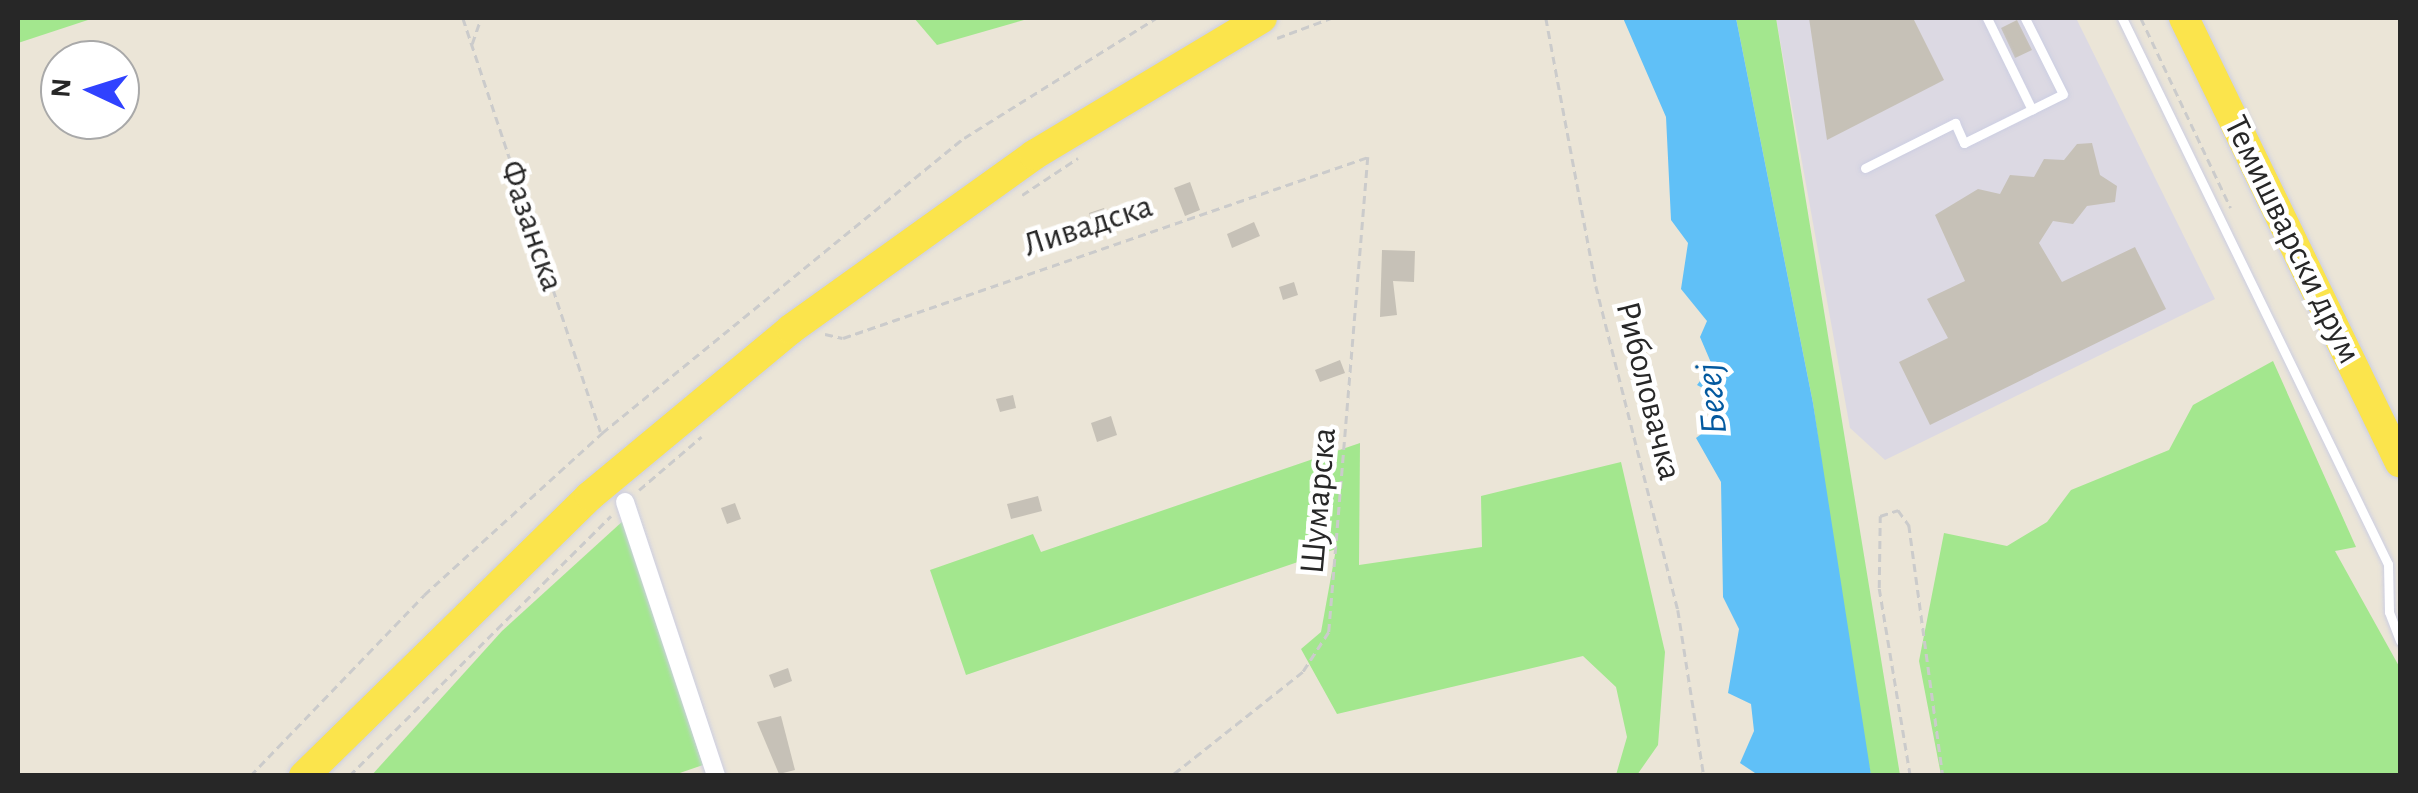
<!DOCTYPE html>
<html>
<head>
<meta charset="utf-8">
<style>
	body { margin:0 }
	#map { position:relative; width:2418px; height:793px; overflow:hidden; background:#ebe5d7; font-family:"Alegreya Sans",sans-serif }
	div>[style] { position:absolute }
	.industrial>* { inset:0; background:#dcd9e3 }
	.green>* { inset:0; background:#a3e78e }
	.water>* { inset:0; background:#60c0f7 }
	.building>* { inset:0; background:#c6c1b7 }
	.path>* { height:2.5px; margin-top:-1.25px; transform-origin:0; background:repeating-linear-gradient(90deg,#cbcbcb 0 8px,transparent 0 13px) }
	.roads { filter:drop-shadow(0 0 2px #cccee2) drop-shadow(0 0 2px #cccee2) }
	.service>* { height:9px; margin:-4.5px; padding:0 4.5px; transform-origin:4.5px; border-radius:4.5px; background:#fff }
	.minor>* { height:18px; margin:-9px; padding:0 9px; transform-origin:9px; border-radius:9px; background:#fff }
	.primary>* { height:30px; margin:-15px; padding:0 15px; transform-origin:15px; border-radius:15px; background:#fbe44c }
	span { translate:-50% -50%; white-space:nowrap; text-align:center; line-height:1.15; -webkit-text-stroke:9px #fff; paint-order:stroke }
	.street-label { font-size:35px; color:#272727 }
	.water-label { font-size:38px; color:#03599f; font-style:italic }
	.frame { position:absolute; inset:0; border:20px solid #272727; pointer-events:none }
	.north { position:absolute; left:40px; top:40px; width:100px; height:100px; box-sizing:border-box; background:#fff; border:2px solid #a9a9a9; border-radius:50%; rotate:274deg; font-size:28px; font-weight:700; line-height:40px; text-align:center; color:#272727 }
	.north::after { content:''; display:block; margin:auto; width:35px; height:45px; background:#3042ff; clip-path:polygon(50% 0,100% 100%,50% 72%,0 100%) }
</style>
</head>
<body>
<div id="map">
	<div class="industrial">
		<i style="clip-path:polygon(1776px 18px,2076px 18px,2215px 299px,1885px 460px,1850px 428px)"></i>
	</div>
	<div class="green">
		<i style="clip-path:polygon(18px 18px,94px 18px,18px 43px)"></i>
		<i style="clip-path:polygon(914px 18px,1031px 18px,937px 45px)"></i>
		<i style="clip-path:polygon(1736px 18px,1776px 18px,1900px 775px,1871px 775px,1858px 717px,1813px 403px)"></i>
		<i style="clip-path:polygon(2273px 361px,2356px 547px,2335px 551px,2400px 668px,2400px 775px,1941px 775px,1919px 661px,1944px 533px,2007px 546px,2047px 522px,2071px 490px,2169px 450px,2193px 405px)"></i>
		<i style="clip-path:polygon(1360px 443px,1359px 565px,1482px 547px,1481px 496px,1621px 462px,1665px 652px,1658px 745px,1637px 775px,1616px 775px,1627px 737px,1616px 687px,1583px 656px,1337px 714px,1301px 649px,1321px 632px,1336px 549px,966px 675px,930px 570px,1033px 534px,1041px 552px)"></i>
		<i style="clip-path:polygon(624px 520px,703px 765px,671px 776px,371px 776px,502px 631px)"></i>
	</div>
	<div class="water">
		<i style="clip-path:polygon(1623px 18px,1736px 18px,1813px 403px,1871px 775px,1758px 775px,1740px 763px,1754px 731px,1751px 704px,1728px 693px,1739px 629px,1723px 597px,1721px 482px,1696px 438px,1717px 422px,1710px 392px,1697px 385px,1712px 365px,1700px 337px,1707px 321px,1681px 289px,1688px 243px,1671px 220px,1666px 117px)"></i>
	</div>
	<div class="building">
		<i style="clip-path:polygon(1809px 18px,1913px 18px,1944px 80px,1827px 140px)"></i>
		<i style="clip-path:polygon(2017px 20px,2032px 50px,2015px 58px,2001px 28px)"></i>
		<i style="clip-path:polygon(2092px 143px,2100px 175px,2117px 186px,2115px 202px,2087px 206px,2073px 224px,2053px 221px,2039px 243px,2062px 282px,2135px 247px,2166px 309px,1930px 425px,1899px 362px,1948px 338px,1927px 299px,1965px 281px,1935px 215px,1978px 189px,2000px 194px,2010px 175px,2034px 177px,2044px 159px,2064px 160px,2077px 144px)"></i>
		<i style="clip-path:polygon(1190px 182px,1200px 210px,1185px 216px,1174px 188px)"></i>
		<i style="clip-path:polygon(1104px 208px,1111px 231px,1095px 236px,1089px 213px)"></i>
		<i style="clip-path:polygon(1254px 222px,1260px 236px,1232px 248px,1227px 234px)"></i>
		<i style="clip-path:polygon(1382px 250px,1415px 251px,1414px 282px,1393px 281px,1397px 315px,1380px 317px)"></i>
		<i style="clip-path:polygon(1294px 282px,1298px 295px,1283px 300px,1279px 287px)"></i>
		<i style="clip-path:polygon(1340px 360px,1345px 373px,1320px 382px,1315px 370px)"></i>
		<i style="clip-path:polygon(1013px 395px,1016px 408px,1000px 412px,996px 399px)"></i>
		<i style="clip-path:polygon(1111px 416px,1117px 435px,1097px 442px,1091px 423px)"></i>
		<i style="clip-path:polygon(1038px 496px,1042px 511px,1011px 519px,1007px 504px)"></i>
		<i style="clip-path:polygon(735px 503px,741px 519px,727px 524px,721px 508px)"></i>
		<i style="clip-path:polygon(788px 668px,792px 681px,774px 688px,769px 675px)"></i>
		<i style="clip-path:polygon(781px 716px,795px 770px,779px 774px,757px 722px)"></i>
	</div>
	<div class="path">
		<i style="left:463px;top:18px;width:436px;rotate:71.6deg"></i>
		<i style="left:1546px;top:18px;width:273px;rotate:79.4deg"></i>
		<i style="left:1596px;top:286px;width:334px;rotate:75.8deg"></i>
		<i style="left:1678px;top:610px;width:168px;rotate:81.1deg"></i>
		<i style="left:2141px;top:18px;width:210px;rotate:64.7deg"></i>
		<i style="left:1277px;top:38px;width:58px;rotate:-20.3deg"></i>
		<i style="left:472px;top:44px;width:28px;rotate:-71deg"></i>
		<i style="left:1022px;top:195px;width:67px;rotate:-33.5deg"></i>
		<i style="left:825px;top:334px;width:18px;rotate:13deg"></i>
		<i style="left:843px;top:338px;width:555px;rotate:-19.02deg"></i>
		<i style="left:1368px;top:157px;width:477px;rotate:94.7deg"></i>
		<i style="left:1329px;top:632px;width:48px;rotate:123deg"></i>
		<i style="left:1303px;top:672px;width:167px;rotate:141.6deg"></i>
		<i style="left:639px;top:490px;width:82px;rotate:-40.5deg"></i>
		<i style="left:250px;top:776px;width:251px;rotate:-46.1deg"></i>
		<i style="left:424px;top:595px;width:241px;rotate:-42.3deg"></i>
		<i style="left:602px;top:433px;width:467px;rotate:-39.2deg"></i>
		<i style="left:964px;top:138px;width:226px;rotate:-32deg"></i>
		<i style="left:349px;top:776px;width:369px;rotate:-44.8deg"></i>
		<i style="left:1910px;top:776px;width:191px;rotate:-99.4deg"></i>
		<i style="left:1879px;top:588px;width:72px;rotate:-89.2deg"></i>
		<i style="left:1880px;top:516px;width:19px;rotate:-18deg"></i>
		<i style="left:1898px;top:510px;width:19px;rotate:54deg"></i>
		<i style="left:1909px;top:525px;width:253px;rotate:82.3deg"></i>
	</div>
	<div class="roads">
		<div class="service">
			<i style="left:1987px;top:18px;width:102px;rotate:63.9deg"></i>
			<i style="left:2122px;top:18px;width:607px;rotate:64.03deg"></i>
			<i style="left:2388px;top:564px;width:48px;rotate:88.8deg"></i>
			<i style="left:2389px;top:612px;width:31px;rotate:69deg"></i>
			<i style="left:1865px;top:168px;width:101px;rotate:-26.6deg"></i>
			<i style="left:1955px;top:123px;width:22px;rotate:66deg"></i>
			<i style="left:1964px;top:143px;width:110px;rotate:-26.3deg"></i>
			<i style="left:2063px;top:94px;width:85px;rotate:-116.6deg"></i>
		</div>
		<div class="minor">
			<i style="left:625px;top:502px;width:289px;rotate:71.6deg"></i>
		</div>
		<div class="primary">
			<i style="left:2184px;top:18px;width:494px;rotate:64.1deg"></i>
			<i style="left:304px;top:776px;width:400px;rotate:-44.4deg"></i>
			<i style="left:590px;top:496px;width:261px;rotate:-39.7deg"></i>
			<i style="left:791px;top:329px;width:299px;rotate:-35.6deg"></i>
			<i style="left:1034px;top:155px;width:266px;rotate:-31deg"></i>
		</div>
	</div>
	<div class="street-label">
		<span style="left:531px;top:226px;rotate:71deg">Фазанска</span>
		<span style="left:1088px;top:226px;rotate:-18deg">Ливадска</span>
		<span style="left:2292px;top:240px;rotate:64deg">Темишварски друм</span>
		<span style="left:1648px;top:391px;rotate:76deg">Риболовачка</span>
		<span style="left:1319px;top:501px;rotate:-85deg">Шумарска</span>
	</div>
	<div class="water-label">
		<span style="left:1713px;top:399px;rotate:-95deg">Бегеј</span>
	</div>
	<div class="frame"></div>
	<div class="north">N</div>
</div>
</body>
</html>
